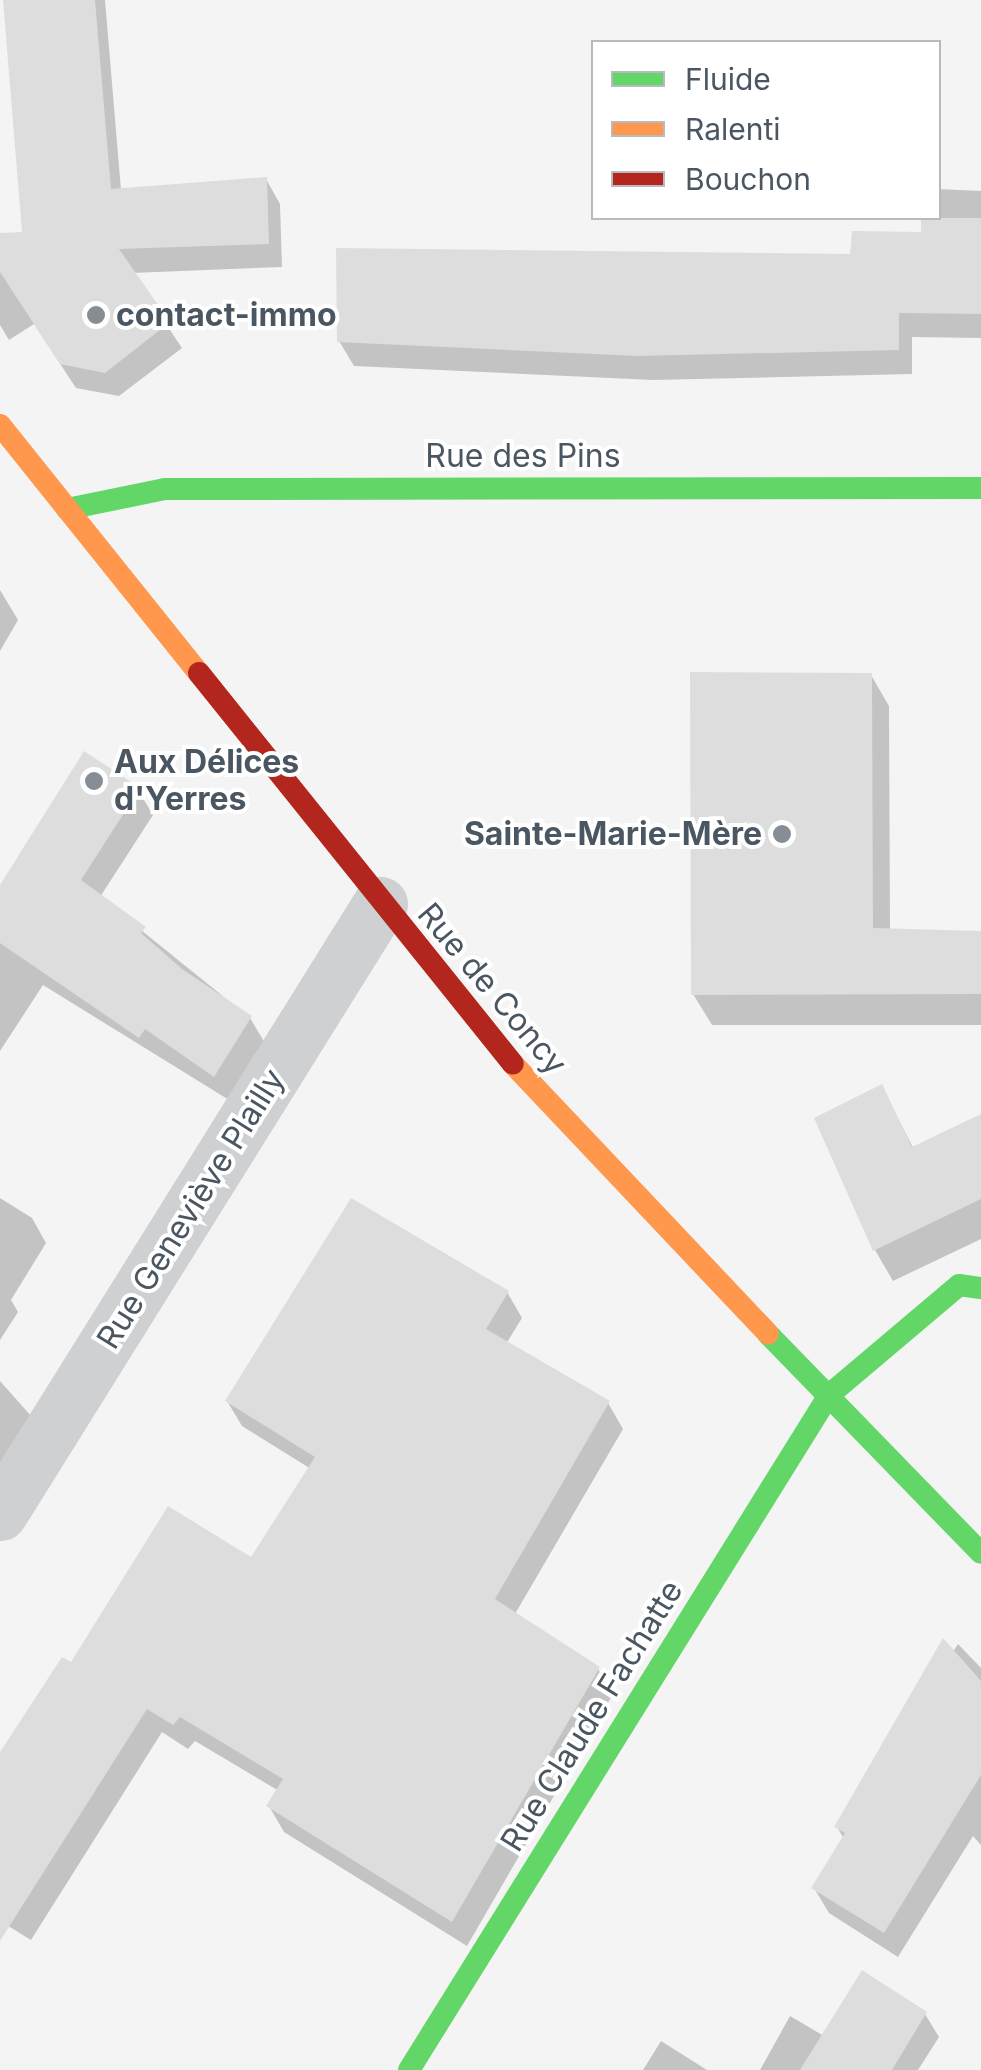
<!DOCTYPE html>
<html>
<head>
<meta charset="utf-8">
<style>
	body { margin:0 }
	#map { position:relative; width:981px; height:2070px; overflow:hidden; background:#f4f4f4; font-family:Inter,sans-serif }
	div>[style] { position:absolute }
	.shadow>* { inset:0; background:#0003 }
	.building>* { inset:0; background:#ddddde }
	.street>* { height:55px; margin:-27.5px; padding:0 27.5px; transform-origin:27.5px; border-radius:27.5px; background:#ced0d2 }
	.fast>* { height:22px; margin:-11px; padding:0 11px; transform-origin:11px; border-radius:11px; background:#63d668 }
	.slow>* { height:22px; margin:-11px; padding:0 11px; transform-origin:11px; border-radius:11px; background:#ff974d }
	.jam>* { height:22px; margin:-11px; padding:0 11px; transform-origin:11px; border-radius:11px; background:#b3261e }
	.dots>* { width:28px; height:28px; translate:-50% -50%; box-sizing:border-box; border:5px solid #fff; border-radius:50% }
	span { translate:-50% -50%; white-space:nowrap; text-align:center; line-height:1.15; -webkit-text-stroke:8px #fff; paint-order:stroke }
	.poi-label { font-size:32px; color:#4a5661; font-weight:700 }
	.left { translate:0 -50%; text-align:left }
	.right { translate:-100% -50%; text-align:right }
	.street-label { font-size:32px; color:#4a5661 }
	.legend { position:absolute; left:591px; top:40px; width:350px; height:180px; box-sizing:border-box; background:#fff; border:2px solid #b7bbc0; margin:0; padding:12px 18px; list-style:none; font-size:30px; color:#4a5661 }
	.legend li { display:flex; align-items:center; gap:20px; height:50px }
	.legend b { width:50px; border:2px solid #b7bbc0 }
</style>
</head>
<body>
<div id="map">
	<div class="shadow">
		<i style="clip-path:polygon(6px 0,105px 0,121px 190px,266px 179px,280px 204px,282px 267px,132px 273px,182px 348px,119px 396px,76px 388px,34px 324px,9px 340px,0 325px,0 236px,25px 234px)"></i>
		<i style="clip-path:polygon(938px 189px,981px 191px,981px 338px,912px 337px,912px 374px,653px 380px,354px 366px,339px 341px,852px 257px,924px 235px,924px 218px,938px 218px)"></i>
		<i style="clip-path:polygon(0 590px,18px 620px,0 651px)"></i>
		<i style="clip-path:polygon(871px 675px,889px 706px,890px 931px,981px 934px,981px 1025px,712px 1025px,693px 994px)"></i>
		<i style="clip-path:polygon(138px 790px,153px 815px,100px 897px,250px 1018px,265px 1043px,229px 1100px,43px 985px,0 1051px,0 890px)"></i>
		<i style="clip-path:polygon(881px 1087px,914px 1149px,981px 1116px,981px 1239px,893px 1281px,875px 1250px)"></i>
		<i style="clip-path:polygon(0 1198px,32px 1218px,46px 1243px,11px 1300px,18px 1312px,0 1340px)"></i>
		<i style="clip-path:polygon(507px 1292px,522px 1318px,506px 1344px,608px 1403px,623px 1429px,515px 1614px,598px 1669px,613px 1694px,467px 1946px,284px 1832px,269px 1806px,279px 1791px,195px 1741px,188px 1749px,162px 1732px,31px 1940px,0 1921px,0 1771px,72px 1666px,252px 1561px,311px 1469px,242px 1426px,227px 1401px)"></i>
		<i style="clip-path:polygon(0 1381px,32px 1417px,0 1469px)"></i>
		<i style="clip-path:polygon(958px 1644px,981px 1668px,981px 1845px,973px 1836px,898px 1957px,829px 1913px,814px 1888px,844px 1839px,837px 1827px)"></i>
		<i style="clip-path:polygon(925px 2014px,939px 2037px,918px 2070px,760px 2070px,790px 2016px,824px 2036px)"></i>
		<i style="clip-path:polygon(661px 2041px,707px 2070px,643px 2070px)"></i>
	</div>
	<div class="building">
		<i style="clip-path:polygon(3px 0,95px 0,111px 189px,267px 177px,269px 244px,119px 249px,170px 322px,105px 373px,60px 364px,0 272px,0 233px,22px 232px)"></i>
		<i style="clip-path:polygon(921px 218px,981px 218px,981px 314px,899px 313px,899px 350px,637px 356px,337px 342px,336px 248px,850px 254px,852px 231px,921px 232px)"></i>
		<i style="clip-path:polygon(690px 672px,872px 673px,873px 928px,981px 931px,981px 994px,691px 995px)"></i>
		<i style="clip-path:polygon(84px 751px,140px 788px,81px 880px,146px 927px,141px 933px,182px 969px,252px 1016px,214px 1077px,145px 1029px,139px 1038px,0 943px,0 885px)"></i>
		<i style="clip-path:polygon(882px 1084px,912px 1147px,981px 1114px,981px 1199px,873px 1251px,814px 1118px)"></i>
		<i style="clip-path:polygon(351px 1198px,509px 1291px,486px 1329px,610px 1401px,495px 1599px,600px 1667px,452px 1922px,266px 1806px,283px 1779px,180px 1717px,173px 1725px,147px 1709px,0 1941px,0 1752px,62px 1657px,71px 1662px,168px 1506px,251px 1557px,315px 1457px,225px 1401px)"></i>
		<i style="clip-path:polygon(943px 1638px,981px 1681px,981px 1775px,884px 1933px,811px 1888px,845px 1833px,834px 1827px)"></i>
		<i style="clip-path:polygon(862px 1970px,927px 2012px,892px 2070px,800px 2070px)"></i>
	</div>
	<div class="street">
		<i style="left:0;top:1513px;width:718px;rotate:-58.04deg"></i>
	</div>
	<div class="fast">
		<i style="left:67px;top:509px;width:100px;rotate:-11.5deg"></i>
		<i style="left:165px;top:489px;width:816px;rotate:-0.07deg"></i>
		<i style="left:768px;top:1334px;width:305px;rotate:45.8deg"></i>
		<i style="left:409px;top:2070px;width:795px;rotate:-58.11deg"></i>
		<i style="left:829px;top:1395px;width:170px;rotate:-40.2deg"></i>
		<i style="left:959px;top:1285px;width:22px;rotate:8deg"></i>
	</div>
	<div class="slow">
		<i style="left:0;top:425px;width:318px;rotate:51.3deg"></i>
		<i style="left:513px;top:1064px;width:371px;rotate:46.6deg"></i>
	</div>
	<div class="jam">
		<i style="left:199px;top:673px;width:501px;rotate:51.23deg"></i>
	</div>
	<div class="dots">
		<i style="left:96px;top:315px;background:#868d94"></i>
		<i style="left:94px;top:781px;background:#868d94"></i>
		<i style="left:782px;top:834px;background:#868d94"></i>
	</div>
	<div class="poi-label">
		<span class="left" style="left:116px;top:315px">contact-immo</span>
		<span class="left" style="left:114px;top:781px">Aux Délices<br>d'Yerres</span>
		<span class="right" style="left:762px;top:834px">Sainte-Marie-Mère</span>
	</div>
	<div class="street-label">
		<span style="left:523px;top:456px">Rue des Pins</span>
		<span style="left:492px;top:989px;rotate:50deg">Rue de Concy</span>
		<span style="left:191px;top:1209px;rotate:-58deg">Rue Geneviève Plailly</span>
		<span style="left:592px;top:1716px;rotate:-58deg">Rue Claude Fachatte</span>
	</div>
	<ul class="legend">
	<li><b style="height:12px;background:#63d668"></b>Fluide</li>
	<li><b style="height:12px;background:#ff974d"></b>Ralenti</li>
	<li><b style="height:12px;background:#b3261e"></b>Bouchon</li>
	</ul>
</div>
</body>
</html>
